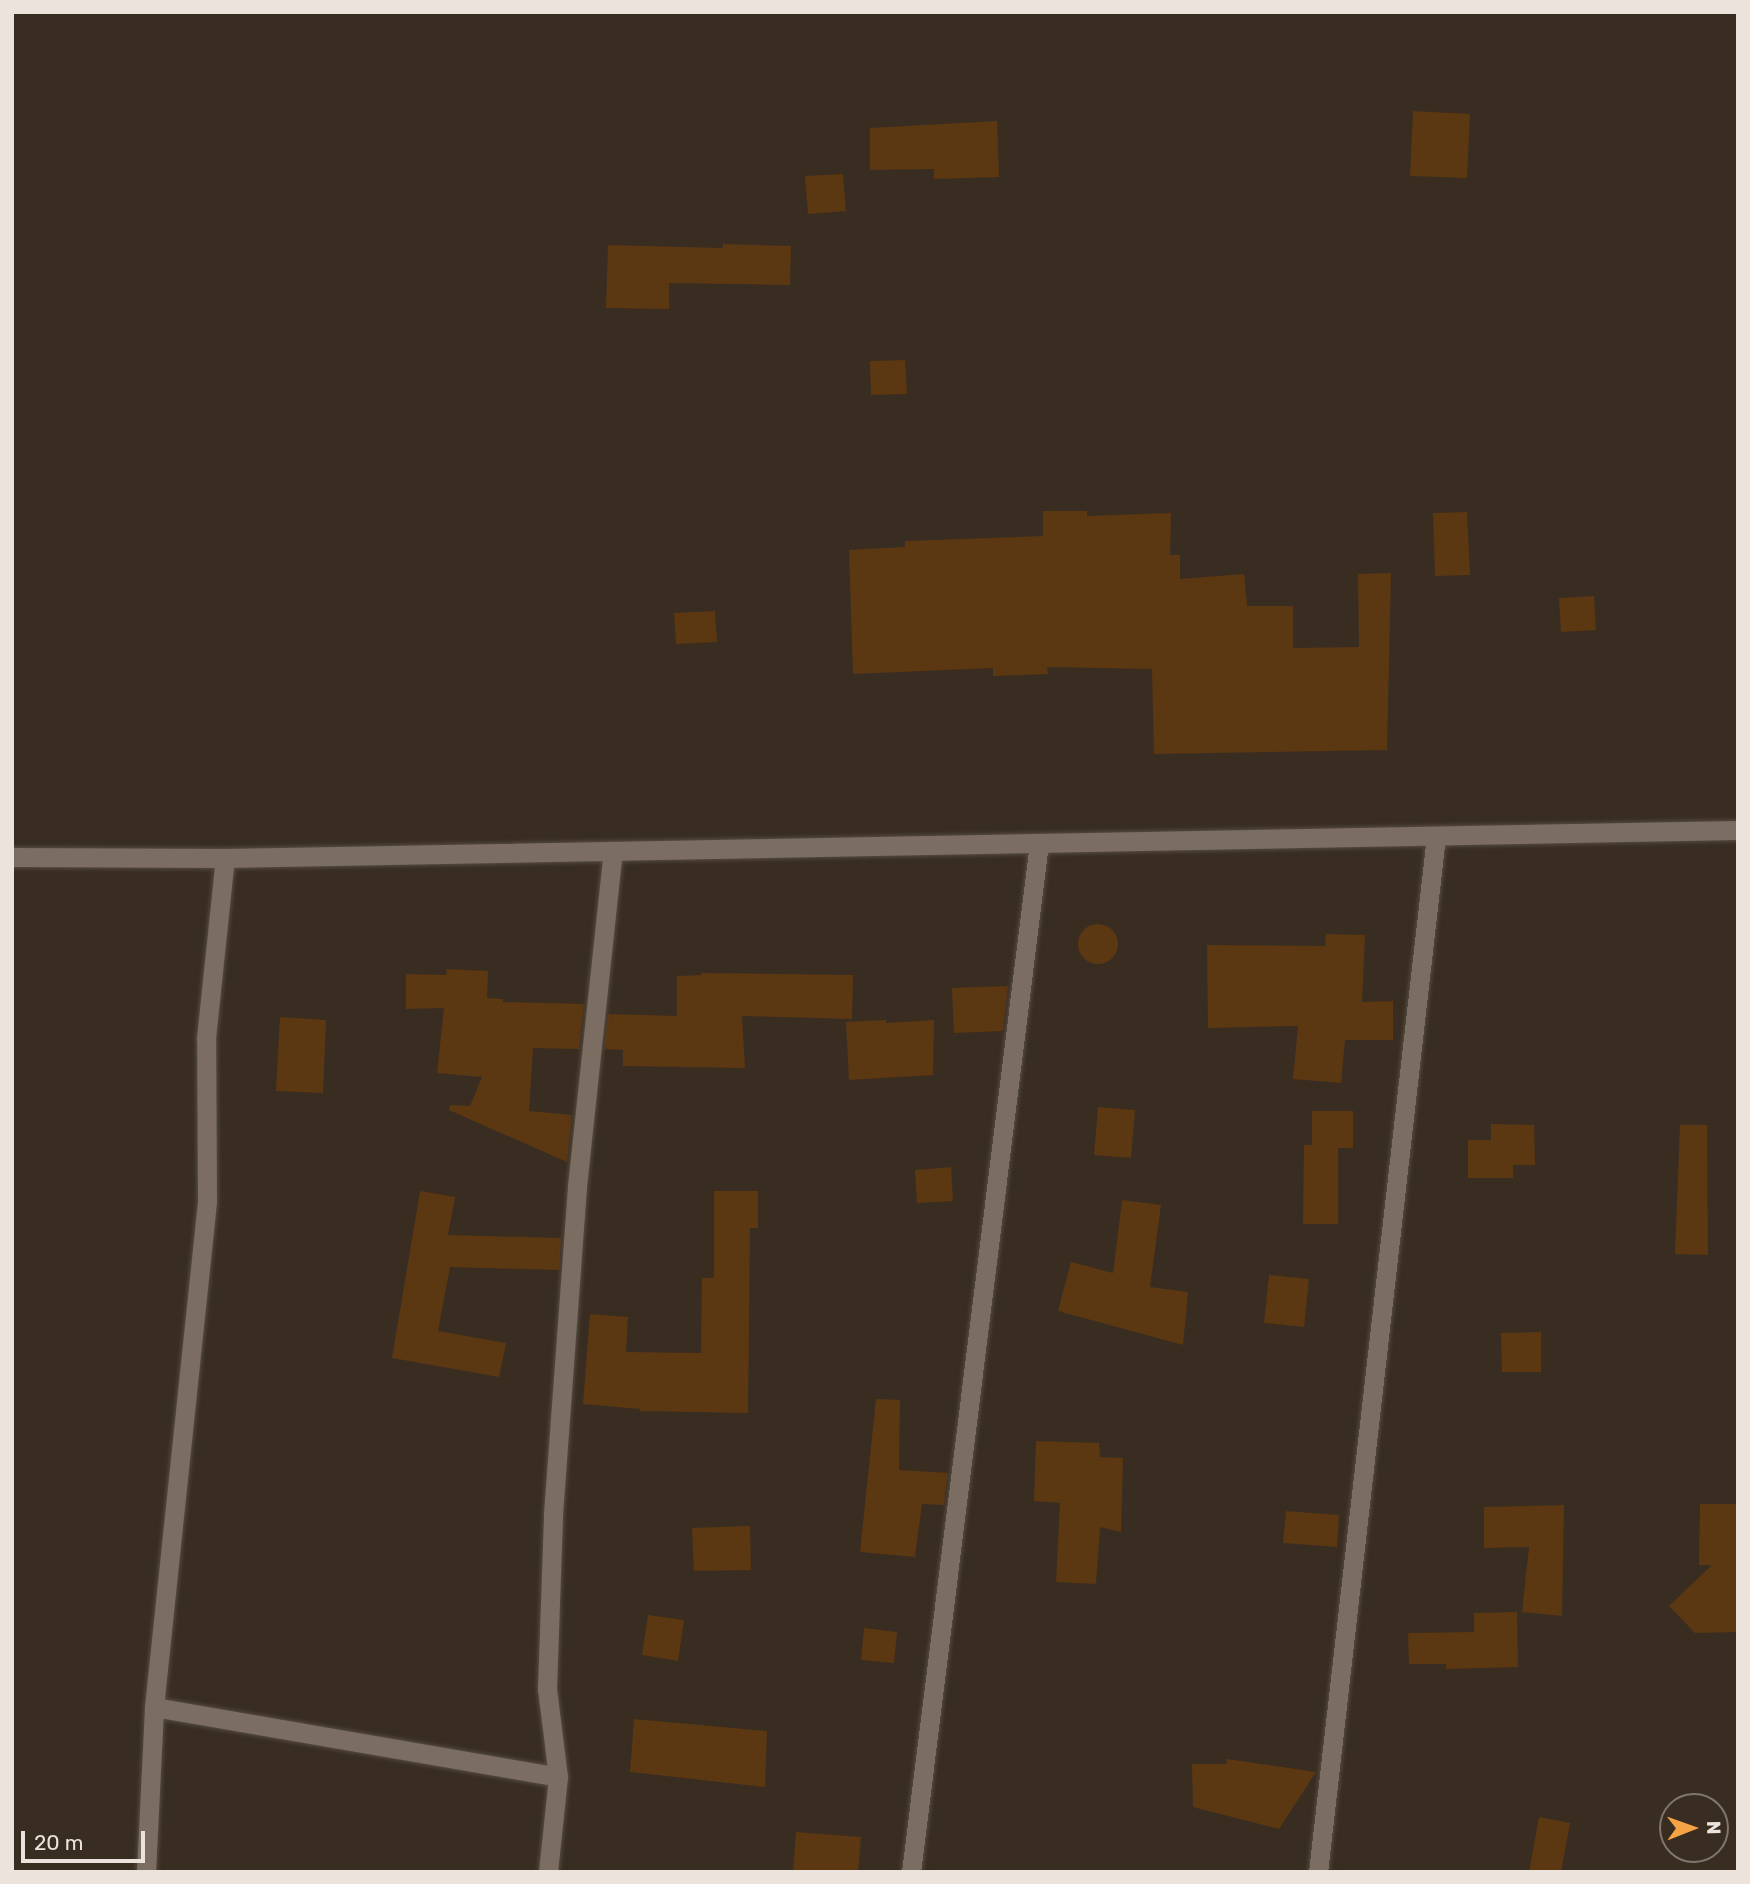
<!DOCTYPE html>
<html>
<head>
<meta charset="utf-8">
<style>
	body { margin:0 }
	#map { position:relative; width:1750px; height:1884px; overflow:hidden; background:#392d22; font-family:Rubik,sans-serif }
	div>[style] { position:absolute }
	.building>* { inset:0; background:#5b3712 }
	.round { border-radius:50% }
	.roads { filter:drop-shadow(0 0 2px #554b41) drop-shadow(0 0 2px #554b41) }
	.minor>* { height:19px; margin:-9.5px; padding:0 9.5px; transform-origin:9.5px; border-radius:9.5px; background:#7b6d61 }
	.secondary>* { height:19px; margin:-9.5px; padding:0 9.5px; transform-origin:9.5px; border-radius:9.5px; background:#7b6d61 }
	span { translate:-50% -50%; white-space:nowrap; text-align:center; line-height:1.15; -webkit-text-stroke:5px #392d22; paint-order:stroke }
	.frame { position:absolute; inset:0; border:14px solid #ebe3dc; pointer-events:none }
	.north { position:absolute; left:1659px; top:1793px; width:70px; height:70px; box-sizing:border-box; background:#392d22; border:2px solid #80766c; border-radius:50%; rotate:89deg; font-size:19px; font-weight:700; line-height:28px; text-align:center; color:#ebe3dc }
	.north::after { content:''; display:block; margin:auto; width:24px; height:32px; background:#f5a345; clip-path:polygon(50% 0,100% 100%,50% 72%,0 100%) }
	.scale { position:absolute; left:21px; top:1831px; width:124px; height:32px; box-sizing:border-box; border:4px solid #ebe3dc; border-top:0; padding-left:9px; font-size:21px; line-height:24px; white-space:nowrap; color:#ebe3dc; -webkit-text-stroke:5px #392d22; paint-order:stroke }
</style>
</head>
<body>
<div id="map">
	<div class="building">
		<i style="clip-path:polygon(1413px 111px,1470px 114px,1467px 178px,1410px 176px)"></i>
		<i style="clip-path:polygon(997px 121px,999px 177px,934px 179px,934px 169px,870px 170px,870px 128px)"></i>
		<i style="clip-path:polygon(843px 174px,846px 211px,808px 214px,805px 176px)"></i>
		<i style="clip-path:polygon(723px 244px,791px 246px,790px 285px,669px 283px,669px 309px,606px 308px,608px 245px,723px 248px)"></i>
		<i style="clip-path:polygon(905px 360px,907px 394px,871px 395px,870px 361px)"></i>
		<i style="clip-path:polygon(1043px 511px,1087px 511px,1087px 516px,1171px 513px,1170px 555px,1180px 555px,1180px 579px,1244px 574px,1247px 606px,1293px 606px,1293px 648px,1359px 647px,1358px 574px,1391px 573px,1387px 750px,1154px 754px,1152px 669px,1047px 667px,1048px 674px,993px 676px,993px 668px,853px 674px,849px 550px,905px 547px,905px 541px,1043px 536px)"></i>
		<i style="clip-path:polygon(1467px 512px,1470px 575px,1435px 576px,1433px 513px)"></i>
		<i style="clip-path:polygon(1594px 596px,1596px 630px,1561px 632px,1559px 598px)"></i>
		<i style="clip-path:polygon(715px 611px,717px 642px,676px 644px,674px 613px)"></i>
		<i class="round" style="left:1078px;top:924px;width:40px;height:40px"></i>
		<i style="clip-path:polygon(1326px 934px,1365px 935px,1362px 1002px,1393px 1001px,1393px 1040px,1345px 1040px,1341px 1083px,1293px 1079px,1298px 1026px,1208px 1028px,1207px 945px,1325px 946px)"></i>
		<i style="clip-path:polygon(447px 969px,488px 971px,487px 998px,503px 999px,503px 1002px,584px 1004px,579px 1049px,533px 1048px,529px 1111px,572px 1115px,567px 1162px,449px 1110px,450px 1105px,470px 1106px,482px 1077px,437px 1073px,444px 1008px,406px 1009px,406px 974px,446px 975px)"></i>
		<i style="clip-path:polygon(702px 973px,853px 975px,852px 1019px,742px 1016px,745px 1068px,623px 1066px,623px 1050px,604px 1049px,608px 1014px,677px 1016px,677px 976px,702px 975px)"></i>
		<i style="clip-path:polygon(1008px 986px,1003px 1031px,954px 1033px,952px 988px)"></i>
		<i style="clip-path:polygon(280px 1017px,326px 1020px,323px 1093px,276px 1091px)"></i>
		<i style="clip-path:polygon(886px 1020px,886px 1023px,934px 1020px,933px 1075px,849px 1080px,846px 1022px)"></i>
		<i style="clip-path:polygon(1098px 1107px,1135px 1110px,1131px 1158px,1094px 1155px)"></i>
		<i style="clip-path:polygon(1312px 1111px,1353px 1111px,1353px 1148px,1338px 1148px,1338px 1224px,1303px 1224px,1304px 1145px,1312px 1145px)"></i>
		<i style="clip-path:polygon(1491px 1124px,1534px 1125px,1535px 1165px,1513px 1165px,1513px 1178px,1468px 1178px,1468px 1140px,1491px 1140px)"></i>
		<i style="clip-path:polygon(1680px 1125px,1707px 1125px,1708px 1255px,1675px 1254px)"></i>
		<i style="clip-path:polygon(951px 1167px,953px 1201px,917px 1203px,915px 1170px)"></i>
		<i style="clip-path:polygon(420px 1191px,455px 1197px,448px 1235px,561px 1238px,559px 1270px,450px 1267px,438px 1331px,506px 1343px,499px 1377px,392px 1358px)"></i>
		<i style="clip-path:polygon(714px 1191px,758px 1191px,758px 1228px,750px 1228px,748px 1413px,640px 1411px,640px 1409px,583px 1404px,590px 1314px,628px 1317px,626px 1352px,701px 1353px,702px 1278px,714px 1278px)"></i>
		<i style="clip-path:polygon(1122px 1200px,1161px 1205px,1150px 1287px,1188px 1292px,1183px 1345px,1058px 1311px,1071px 1262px,1113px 1273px)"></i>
		<i style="clip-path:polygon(1269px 1275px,1309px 1279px,1304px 1327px,1264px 1323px)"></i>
		<i style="clip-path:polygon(1541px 1332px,1541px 1372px,1502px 1372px,1501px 1333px)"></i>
		<i style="clip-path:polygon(876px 1399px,900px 1400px,899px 1470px,948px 1473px,944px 1505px,922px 1504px,915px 1557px,860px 1552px)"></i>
		<i style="clip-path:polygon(1036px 1441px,1099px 1443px,1100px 1457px,1123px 1458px,1121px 1532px,1100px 1527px,1096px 1584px,1056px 1582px,1060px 1503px,1034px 1501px)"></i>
		<i style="clip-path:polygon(1700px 1504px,1738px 1504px,1738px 1632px,1695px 1633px,1669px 1606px,1712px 1565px,1699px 1565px)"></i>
		<i style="clip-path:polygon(1564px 1505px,1562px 1616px,1522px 1612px,1529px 1547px,1484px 1548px,1484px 1507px)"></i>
		<i style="clip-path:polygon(1286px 1511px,1339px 1515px,1337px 1547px,1283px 1543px)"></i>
		<i style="clip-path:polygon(745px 1526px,750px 1526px,751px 1570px,694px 1571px,692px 1528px)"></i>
		<i style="clip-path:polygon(1517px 1612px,1518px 1667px,1446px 1669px,1446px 1664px,1409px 1664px,1408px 1633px,1474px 1632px,1474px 1613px)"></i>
		<i style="clip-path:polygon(648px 1615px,684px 1620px,678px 1661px,642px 1655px)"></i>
		<i style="clip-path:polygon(864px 1628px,897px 1632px,894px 1663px,861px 1660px)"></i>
		<i style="clip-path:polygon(634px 1719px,767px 1731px,765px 1787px,630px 1772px)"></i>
		<i style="clip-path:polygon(1227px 1759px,1316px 1772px,1279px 1829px,1193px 1807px,1192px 1764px,1226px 1764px)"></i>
		<i style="clip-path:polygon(1539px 1817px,1570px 1823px,1561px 1872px,1529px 1872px)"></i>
		<i style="clip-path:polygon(796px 1832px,861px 1837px,858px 1872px,793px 1872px)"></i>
	</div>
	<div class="roads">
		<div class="minor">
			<i style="left:154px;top:1707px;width:410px;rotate:9.8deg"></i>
			<i style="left:146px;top:1872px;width:165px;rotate:-87.2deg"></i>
			<i style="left:154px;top:1707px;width:508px;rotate:-84.01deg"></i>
			<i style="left:207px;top:1202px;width:164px;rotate:-90.3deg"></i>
			<i style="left:206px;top:1038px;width:181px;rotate:-84deg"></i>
			<i style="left:548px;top:1872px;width:96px;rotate:-84deg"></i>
			<i style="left:558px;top:1777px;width:89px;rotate:-97.1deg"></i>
			<i style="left:547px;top:1689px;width:175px;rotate:-88deg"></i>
			<i style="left:553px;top:1514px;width:329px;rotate:-85.8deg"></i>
			<i style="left:577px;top:1186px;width:337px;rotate:-83.9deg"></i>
			<i style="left:911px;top:1872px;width:1037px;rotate:-82.91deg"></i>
			<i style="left:1318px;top:1872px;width:1043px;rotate:-83.5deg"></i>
		</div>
		<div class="secondary">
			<i style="left:12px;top:857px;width:213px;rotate:0.3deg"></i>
			<i style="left:225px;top:858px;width:1513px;rotate:-1.06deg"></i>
		</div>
	</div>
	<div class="frame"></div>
	<div class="north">N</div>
	<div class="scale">20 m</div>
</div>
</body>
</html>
